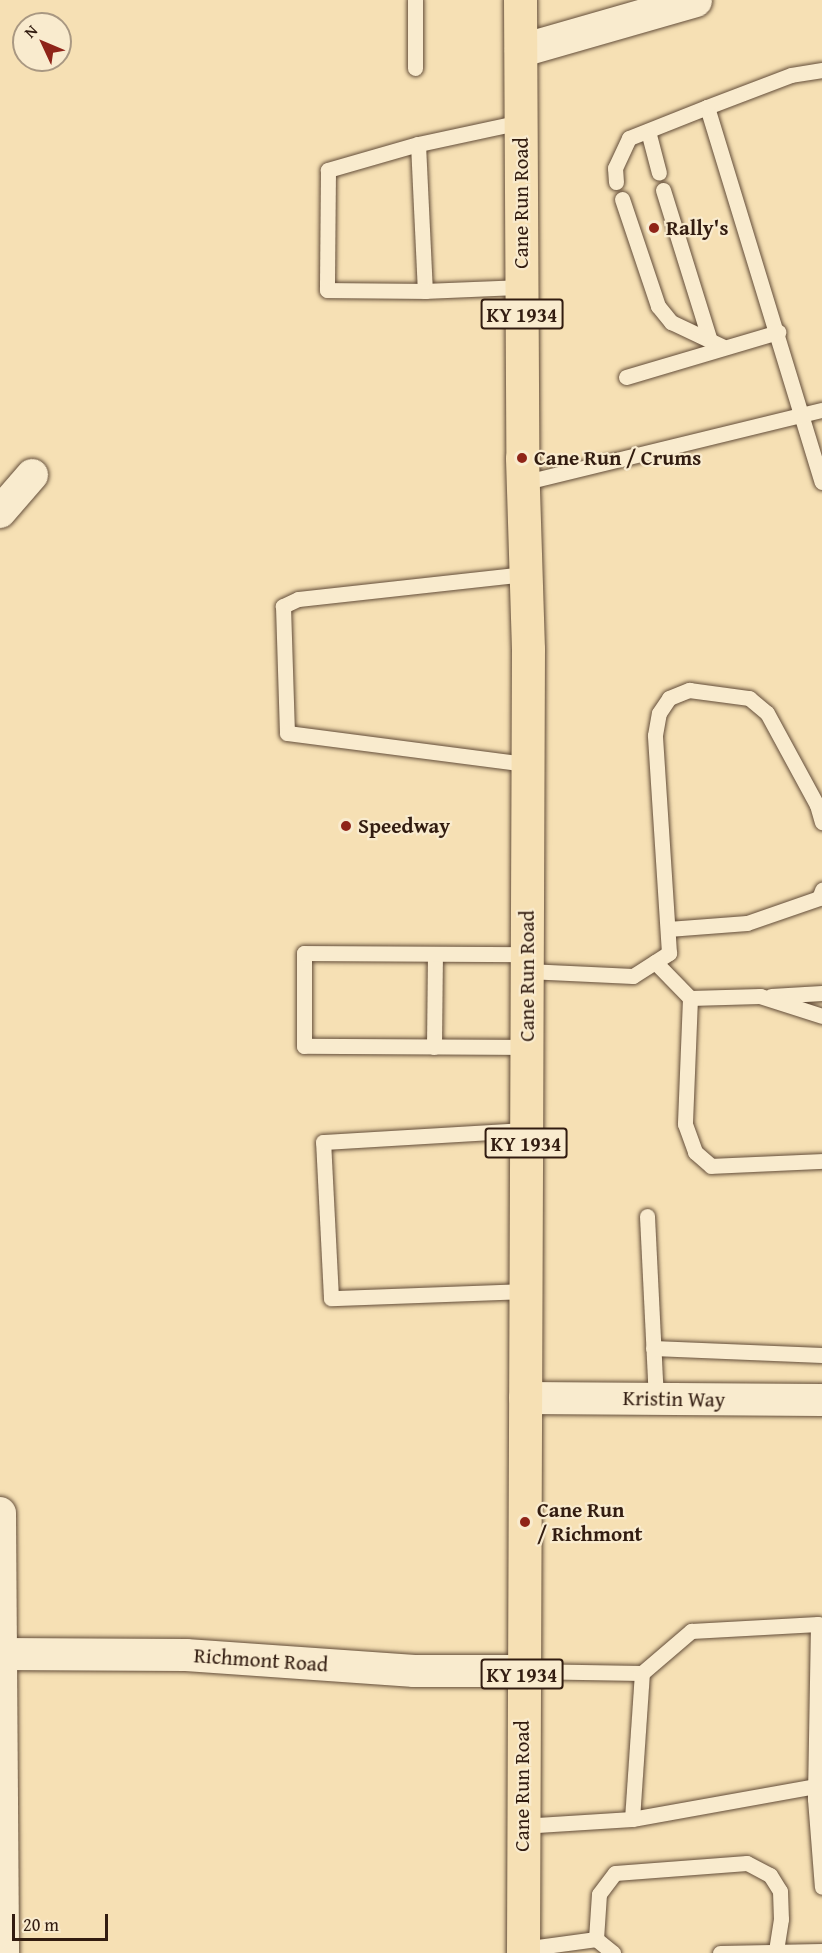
<!DOCTYPE html>
<html>
<head>
<meta charset="utf-8">
<style>
	body { margin:0 }
	#map { position:relative; width:822px; height:1953px; overflow:hidden; background:#f6e0b4; font-family:"Gentium Book Plus",serif }
	div>[style] { position:absolute }
	.roads { filter:drop-shadow(0 0 2px #634d39) drop-shadow(0 0 2px #634d39) }
	.service>* { height:15px; margin:-7.5px; padding:0 7.5px; transform-origin:7.5px; border-radius:7.5px; background:#f9ebce }
	.minor>* { height:32px; margin:-16px; padding:0 16px; transform-origin:16px; border-radius:16px; background:#f9ebce }
	.secondary>* { height:33px; margin:-16.5px; padding:0 16.5px; transform-origin:16.5px; border-radius:16.5px; background:#f9ebce }
	.trunk>* { height:33px; margin:-16.5px; padding:0 16.5px; transform-origin:16.5px; border-radius:16.5px; background:#f6e0b4 }
	.dots>* { width:16px; height:16px; translate:-50% -50%; box-sizing:border-box; border:3px solid #f9ebce; border-radius:50% }
	span { translate:-50% -50%; white-space:nowrap; text-align:center; line-height:1.15; -webkit-text-stroke:4.5px #f9ebce; paint-order:stroke }
	.shield-label span { padding:2px 4px; background:#f9ebce; border:2px solid; border-radius:4px; -webkit-text-stroke-width:0 }
	.shield-label { font-size:20px; color:#321c10; font-weight:700 }
	.street-label { font-size:21px; color:#321c10 }
	.poi-label { font-size:21px; color:#321c10; font-weight:700 }
	.left { translate:0 -50%; text-align:left }
	.north { position:absolute; left:12px; top:12px; width:60px; height:60px; box-sizing:border-box; background:#f9ebce; border:2px solid #a99882; border-radius:50%; rotate:314deg; font-size:16px; font-weight:700; line-height:24px; text-align:center; color:#321c10 }
	.north::after { content:''; display:block; margin:auto; width:21px; height:27px; background:#8f2418; clip-path:polygon(50% 0,100% 100%,50% 72%,0 100%) }
	.scale { position:absolute; left:12px; top:1914px; width:96px; height:27px; box-sizing:border-box; border:3px solid #321c10; border-top:0; padding-left:8px; font-size:18px; line-height:21px; white-space:nowrap; color:#321c10; -webkit-text-stroke:4px #f9ebce; paint-order:stroke }
</style>
</head>
<body>
<div id="map">
	<div class="roads">
		<div class="service">
			<i style="left:415px;top:0;width:68px;rotate:90deg"></i>
			<i style="left:822px;top:70px;width:31px;rotate:171deg"></i>
			<i style="left:791px;top:75px;width:90px;rotate:159.1deg"></i>
			<i style="left:707px;top:107px;width:392px;rotate:73deg"></i>
			<i style="left:521px;top:122px;width:105px;rotate:167.9deg"></i>
			<i style="left:418px;top:144px;width:147px;rotate:87.3deg"></i>
			<i style="left:425px;top:291px;width:97px;rotate:-2.4deg"></i>
			<i style="left:648px;top:131px;width:43px;rotate:75.3deg"></i>
			<i style="left:418px;top:144px;width:94px;rotate:163.9deg"></i>
			<i style="left:328px;top:170px;width:120px;rotate:90.5deg"></i>
			<i style="left:327px;top:290px;width:98px;rotate:0.6deg"></i>
			<i style="left:616px;top:182px;width:14px;rotate:-94deg"></i>
			<i style="left:615px;top:168px;width:33px;rotate:-65deg"></i>
			<i style="left:629px;top:138px;width:84px;rotate:-21.7deg"></i>
			<i style="left:663px;top:190px;width:155px;rotate:72.7deg"></i>
			<i style="left:622px;top:199px;width:113px;rotate:71.4deg"></i>
			<i style="left:658px;top:306px;width:21px;rotate:51deg"></i>
			<i style="left:671px;top:322px;width:59px;rotate:25.3deg"></i>
			<i style="left:626px;top:377px;width:159px;rotate:-16.5deg"></i>
			<i style="left:522px;top:483px;width:309px;rotate:-13.7deg"></i>
			<i style="left:525px;top:574px;width:228px;rotate:173.7deg"></i>
			<i style="left:298px;top:599px;width:17px;rotate:155deg"></i>
			<i style="left:283px;top:606px;width:127px;rotate:88.2deg"></i>
			<i style="left:287px;top:733px;width:242px;rotate:7.4deg"></i>
			<i style="left:668px;top:929px;width:79px;rotate:-4.3deg"></i>
			<i style="left:747px;top:923px;width:76px;rotate:-19.1deg"></i>
			<i style="left:819px;top:898px;width:9px;rotate:-69deg"></i>
			<i style="left:655px;top:962px;width:50px;rotate:45.8deg"></i>
			<i style="left:690px;top:998px;width:126px;rotate:92.3deg"></i>
			<i style="left:685px;top:1124px;width:30px;rotate:70deg"></i>
			<i style="left:695px;top:1152px;width:21px;rotate:41deg"></i>
			<i style="left:711px;top:1166px;width:111px;rotate:-2.6deg"></i>
			<i style="left:527px;top:971px;width:106px;rotate:2.7deg"></i>
			<i style="left:633px;top:976px;width:43px;rotate:-32.6deg"></i>
			<i style="left:669px;top:953px;width:218px;rotate:-93.7deg"></i>
			<i style="left:655px;top:735px;width:22px;rotate:-80deg"></i>
			<i style="left:659px;top:713px;width:18px;rotate:-56deg"></i>
			<i style="left:669px;top:698px;width:22px;rotate:-22deg"></i>
			<i style="left:689px;top:690px;width:61px;rotate:7.6deg"></i>
			<i style="left:749px;top:698px;width:23px;rotate:40deg"></i>
			<i style="left:767px;top:713px;width:105px;rotate:61.5deg"></i>
			<i style="left:817px;top:805px;width:18px;rotate:74deg"></i>
			<i style="left:771px;top:996px;width:51px;rotate:-3.4deg"></i>
			<i style="left:690px;top:998px;width:70px;rotate:-1.6deg"></i>
			<i style="left:760px;top:996px;width:65px;rotate:17.9deg"></i>
			<i style="left:434px;top:1047px;width:93px;rotate:-89.4deg"></i>
			<i style="left:527px;top:1047px;width:223px;rotate:-179.7deg"></i>
			<i style="left:304px;top:1046px;width:93px;rotate:-90deg"></i>
			<i style="left:304px;top:953px;width:223px;rotate:0.3deg"></i>
			<i style="left:647px;top:1216px;width:183px;rotate:87.2deg"></i>
			<i style="left:526px;top:1291px;width:195px;rotate:177.9deg"></i>
			<i style="left:331px;top:1298px;width:156px;rotate:-92.9deg"></i>
			<i style="left:323px;top:1142px;width:203px;rotate:-3.4deg"></i>
			<i style="left:653px;top:1348px;width:169px;rotate:2.4deg"></i>
			<i style="left:522px;top:1671px;width:120px;rotate:1deg"></i>
			<i style="left:642px;top:1673px;width:65px;rotate:-40.6deg"></i>
			<i style="left:691px;top:1631px;width:127px;rotate:-3.2deg"></i>
			<i style="left:818px;top:1624px;width:175px;rotate:91deg"></i>
			<i style="left:815px;top:1799px;width:88px;rotate:85.5deg"></i>
			<i style="left:632px;top:1819px;width:186px;rotate:-10.2deg"></i>
			<i style="left:521px;top:1826px;width:111px;rotate:-3.6deg"></i>
			<i style="left:632px;top:1819px;width:146px;rotate:-86.1deg"></i>
			<i style="left:596px;top:1939px;width:45px;rotate:-86.2deg"></i>
			<i style="left:599px;top:1894px;width:26px;rotate:-53deg"></i>
			<i style="left:615px;top:1873px;width:132px;rotate:-4.3deg"></i>
			<i style="left:747px;top:1863px;width:26px;rotate:28deg"></i>
			<i style="left:770px;top:1875px;width:19px;rotate:58deg"></i>
			<i style="left:780px;top:1891px;width:28px;rotate:88deg"></i>
			<i style="left:781px;top:1919px;width:33px;rotate:99deg"></i>
			<i style="left:523px;top:1949px;width:74px;rotate:-7.8deg"></i>
			<i style="left:596px;top:1939px;width:22px;rotate:39deg"></i>
			<i style="left:720px;top:1953px;width:102px;rotate:-1.1deg"></i>
		</div>
		<div class="minor">
			<i style="left:0;top:512px;width:49px;rotate:-49.1deg"></i>
			<i style="left:525px;top:1398px;width:297px;rotate:0.4deg"></i>
			<i style="left:0;top:1513px;width:440px;rotate:89.6deg"></i>
			<i style="left:0;top:1654px;width:186px;rotate:0.3deg"></i>
			<i style="left:186px;top:1655px;width:229px;rotate:4deg"></i>
			<i style="left:414px;top:1671px;width:108px"></i>
		</div>
		<div class="secondary">
			<i style="left:521px;top:50px;width:181px;rotate:-16deg"></i>
		</div>
		<div class="trunk">
			<i style="left:520px;top:0;width:458px;rotate:89.7deg"></i>
			<i style="left:522px;top:458px;width:191px;rotate:88.2deg"></i>
			<i style="left:528px;top:649px;width:1304px;rotate:90.22deg"></i>
		</div>
	</div>
	<div class="dots">
		<i style="left:654px;top:228px;background:#8f2418"></i>
		<i style="left:522px;top:458px;background:#8f2418"></i>
		<i style="left:346px;top:826px;background:#8f2418"></i>
		<i style="left:525px;top:1522px;background:#8f2418"></i>
	</div>
	<div class="shield-label">
		<span style="left:522px;top:314px">KY 1934</span>
		<span style="left:526px;top:1143px">KY 1934</span>
		<span style="left:522px;top:1674px">KY 1934</span>
	</div>
	<div class="street-label">
		<span style="left:521px;top:203px;rotate:-90deg">Cane Run Road</span>
		<span style="left:527px;top:976px;rotate:-90deg">Cane Run Road</span>
		<span style="left:674px;top:1399px;rotate:1deg">Kristin Way</span>
		<span style="left:261px;top:1660px;rotate:4deg">Richmont Road</span>
		<span style="left:522px;top:1786px;rotate:-90deg">Cane Run Road</span>
	</div>
	<div class="poi-label">
		<span class="left" style="left:666px;top:228px">Rally's</span>
		<span class="left" style="left:534px;top:458px">Cane Run / Crums</span>
		<span class="left" style="left:358px;top:826px">Speedway</span>
		<span class="left" style="left:537px;top:1522px">Cane Run<br>/ Richmont</span>
	</div>
	<div class="north">N</div>
	<div class="scale">20 m</div>
</div>
</body>
</html>
